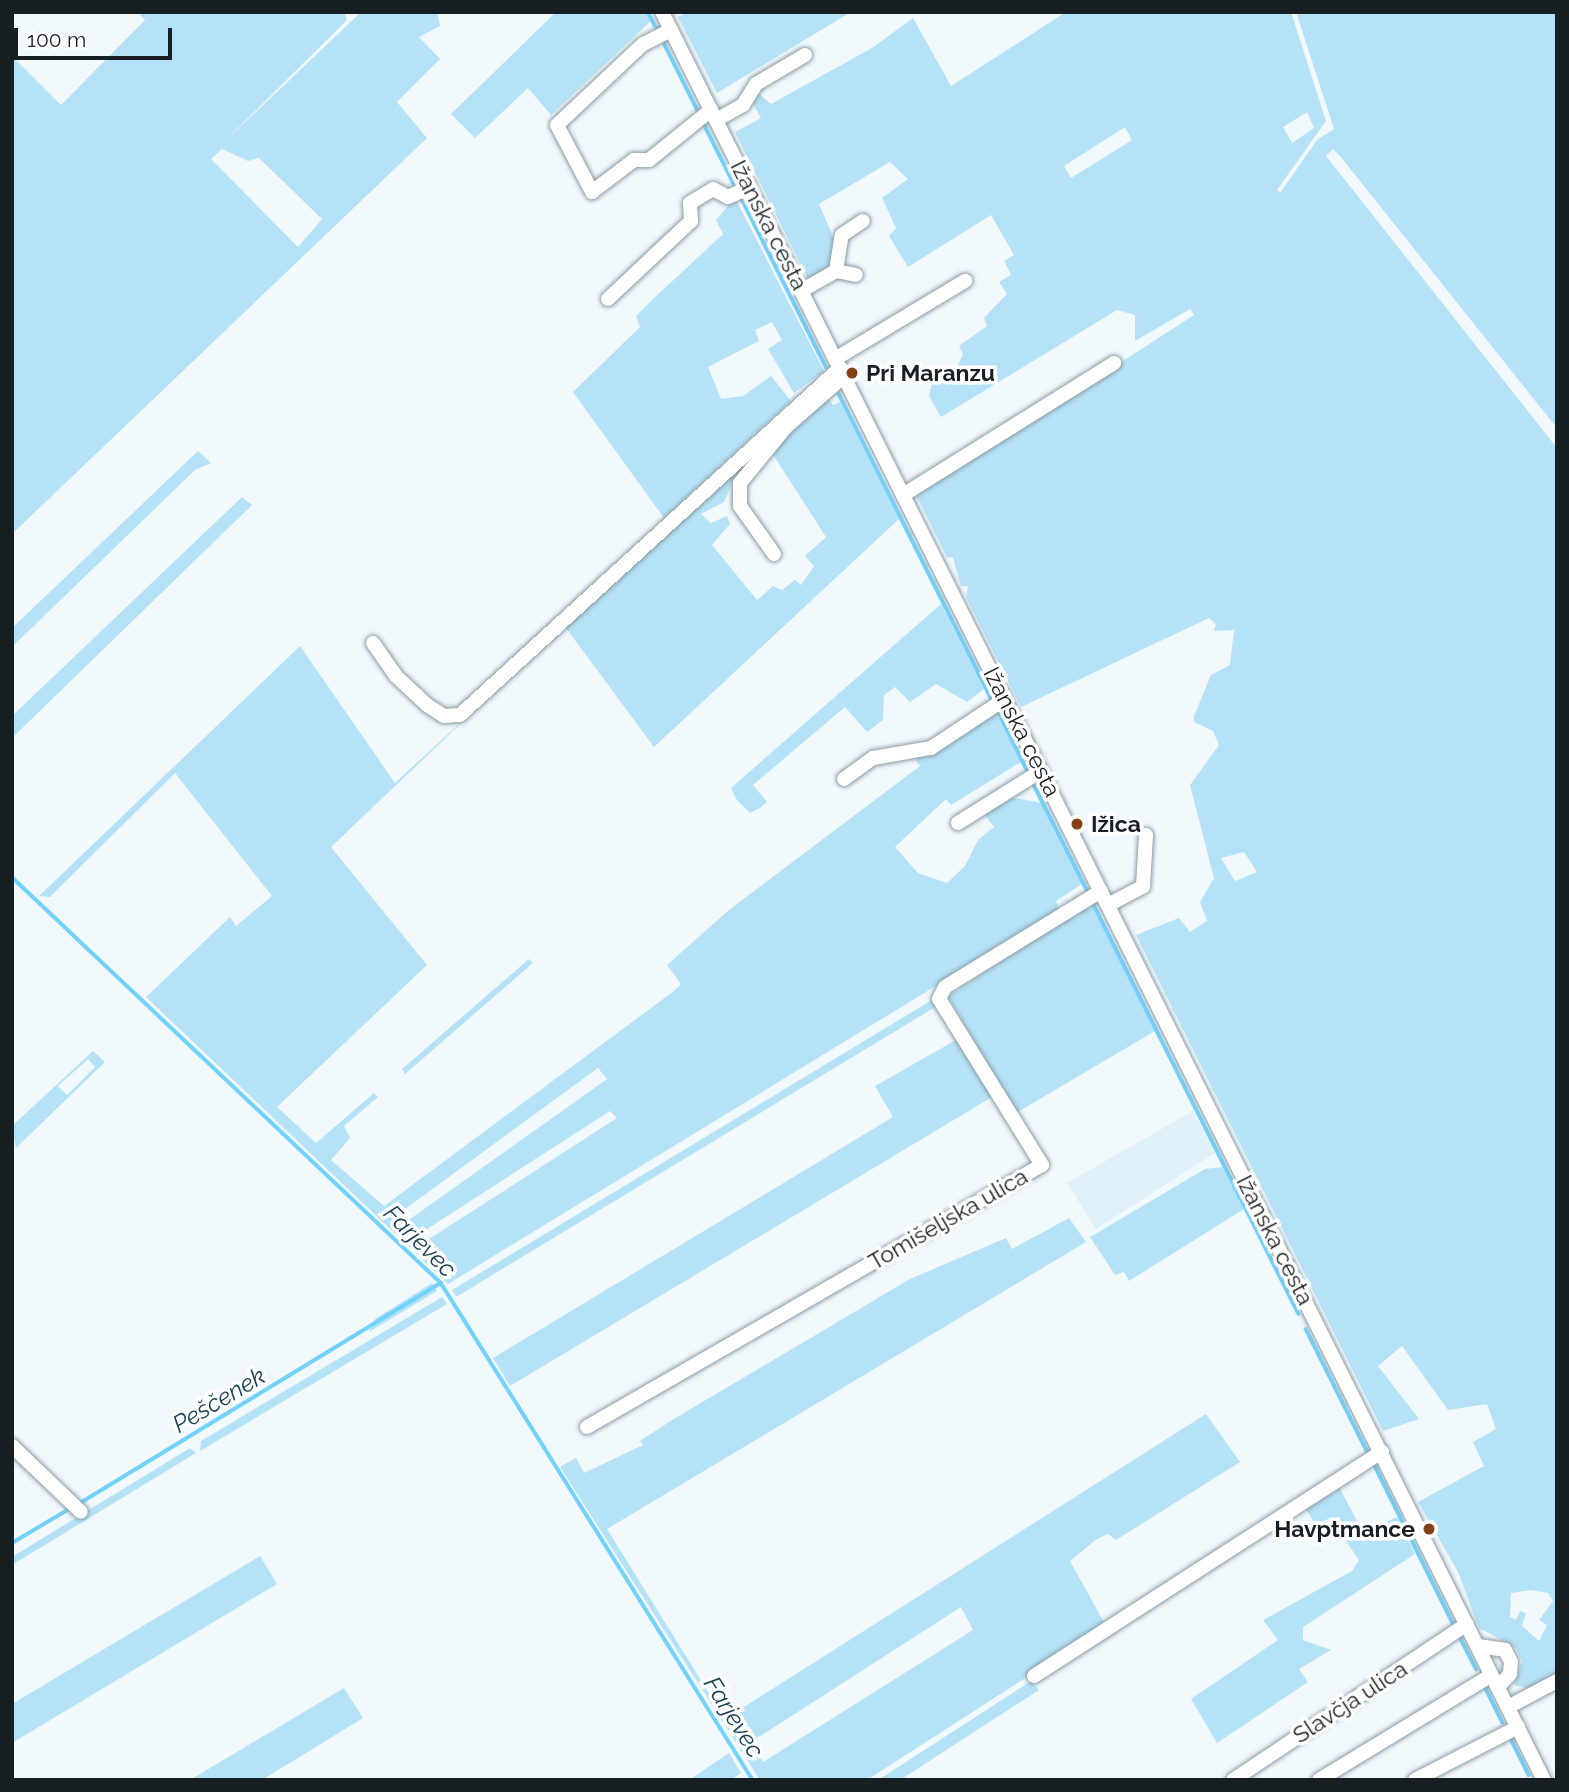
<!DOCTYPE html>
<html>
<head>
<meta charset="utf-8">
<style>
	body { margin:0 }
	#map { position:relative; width:1569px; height:1792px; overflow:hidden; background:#f1f9fd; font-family:Raleway,sans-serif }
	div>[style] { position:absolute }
	.built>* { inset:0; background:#dff0f8 }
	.green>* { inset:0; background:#b6e2f7 }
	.stream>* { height:3.5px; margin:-1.75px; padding:0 1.75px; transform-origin:1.75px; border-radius:1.75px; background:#73d2fb }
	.roads { filter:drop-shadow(0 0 2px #899ba4) drop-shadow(0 0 2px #899ba4) }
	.minor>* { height:14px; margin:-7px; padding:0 7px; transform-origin:7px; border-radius:7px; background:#fff }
	.dots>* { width:19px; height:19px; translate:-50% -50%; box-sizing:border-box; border:4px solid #fff; border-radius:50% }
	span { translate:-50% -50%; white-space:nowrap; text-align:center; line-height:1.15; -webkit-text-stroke:7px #fff; paint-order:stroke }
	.street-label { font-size:23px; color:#181f23 }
	.poi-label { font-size:23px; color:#181f23; font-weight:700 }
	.left { translate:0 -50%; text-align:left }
	.right { translate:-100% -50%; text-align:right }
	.water-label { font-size:24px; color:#174153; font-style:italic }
	.frame { position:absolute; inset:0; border:14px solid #181f23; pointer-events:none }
	.scale { position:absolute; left:14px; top:28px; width:158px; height:32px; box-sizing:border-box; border:4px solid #181f23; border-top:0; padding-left:9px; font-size:21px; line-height:24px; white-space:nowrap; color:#181f23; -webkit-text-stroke:5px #fff; paint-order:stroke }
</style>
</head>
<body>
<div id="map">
	<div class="built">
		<i style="clip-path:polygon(1193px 1111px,1215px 1153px,1096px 1229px,1067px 1183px)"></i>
	</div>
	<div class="green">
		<i style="clip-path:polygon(evenodd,138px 12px,344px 12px,347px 20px,221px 145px,361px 12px,437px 12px,440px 26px,419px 37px,440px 59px,397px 102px,427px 138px,12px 534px,12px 56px,61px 105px,145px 20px,138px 12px,222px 149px,248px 161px,259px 158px,322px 219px,298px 247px,211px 159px,222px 149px)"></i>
		<i style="clip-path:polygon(556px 12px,646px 12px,651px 21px,551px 115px,528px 88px,475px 138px,451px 114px)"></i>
		<i style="clip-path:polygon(688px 12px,851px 12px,717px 93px,678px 17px)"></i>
		<i style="clip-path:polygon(evenodd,1066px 12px,1291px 12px,1326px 121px,1277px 190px,1280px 193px,1317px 140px,1334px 129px,1296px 12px,1557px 12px,1557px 428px,1340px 156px,1333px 149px,1326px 156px,1557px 448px,1557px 1676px,1532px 1689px,1514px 1685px,1522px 1661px,1515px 1647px,1479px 1628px,1458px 1572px,1418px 1502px,1484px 1466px,1473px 1442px,1496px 1429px,1487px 1404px,1448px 1410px,1402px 1346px,1378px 1366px,1419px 1419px,1383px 1431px,1136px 935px,1179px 918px,1190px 932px,1207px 921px,1200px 902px,1214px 878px,1190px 785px,1219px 745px,1213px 731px,1194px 722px,1194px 716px,1211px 675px,1230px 665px,1234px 630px,1214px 631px,1216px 624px,1209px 618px,1021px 707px,966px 597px,968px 586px,961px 586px,953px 558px,947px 557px,916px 495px,1194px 315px,1190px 309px,1135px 341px,1135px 315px,1117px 310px,941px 417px,929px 396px,933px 379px,957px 367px,963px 354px,959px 346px,987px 326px,984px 318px,1007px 294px,999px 282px,1011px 275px,1004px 261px,1014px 255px,991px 215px,908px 267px,889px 236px,896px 228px,882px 198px,908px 179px,890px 162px,819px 204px,838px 249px,836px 263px,808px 279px,735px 132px,761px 118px,752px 102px,758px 93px,771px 104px,872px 48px,913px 18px,951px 86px,1066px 12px,1307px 112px,1314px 128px,1292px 143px,1283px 127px,1307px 112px,1066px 12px,1125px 127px,1132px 140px,1071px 178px,1064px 166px,1125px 127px,1066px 12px,1244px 852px,1257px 872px,1235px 881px,1221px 858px,1244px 852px,1066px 12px,1531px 1590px,1548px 1593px,1553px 1601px,1539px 1620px,1547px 1625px,1539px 1641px,1522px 1626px,1526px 1613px,1520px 1611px,1516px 1620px,1510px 1617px,1511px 1593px,1531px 1590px)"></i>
		<i style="clip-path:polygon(735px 198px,824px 371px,794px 393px,768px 349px,782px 340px,772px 322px,755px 330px,759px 341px,708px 367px,721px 399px,743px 396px,771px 376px,791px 401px,664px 518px,573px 392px,640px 327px,636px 316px,652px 300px,723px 234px,716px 220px)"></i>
		<i style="clip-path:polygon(827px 397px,833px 405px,840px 402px,899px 519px,654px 747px,566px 628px,514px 667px,767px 433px,771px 437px,739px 467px,724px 502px,701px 514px,711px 523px,727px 516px,730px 524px,712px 545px,757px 600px,773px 586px,782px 590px,795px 580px,801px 585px,814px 566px,805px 556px,826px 537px,770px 450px)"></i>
		<i style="clip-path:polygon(198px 451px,211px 463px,195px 470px,12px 647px,12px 628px)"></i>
		<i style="clip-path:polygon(242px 497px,252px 505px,12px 738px,12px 716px)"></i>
		<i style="clip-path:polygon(941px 604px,984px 689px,967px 702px,936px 684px,910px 702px,895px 687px,884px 695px,883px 720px,867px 732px,845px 707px,753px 785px,767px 802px,760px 808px,750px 813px,737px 800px,731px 788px)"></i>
		<i style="clip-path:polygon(evenodd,300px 646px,395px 783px,499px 687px,331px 847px,427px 965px,277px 1107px,316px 1143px,374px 1093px,378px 1097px,344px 1126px,350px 1138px,331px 1160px,384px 1206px,674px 991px,681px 984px,667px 965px,729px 910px,920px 766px,913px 757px,994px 709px,1021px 762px,951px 805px,946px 799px,895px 847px,918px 873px,947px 883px,965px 866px,978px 840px,994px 827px,982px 811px,1012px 793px,1014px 798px,1042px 803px,1082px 884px,1056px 901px,1060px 910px,448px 1284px,146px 997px,230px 917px,236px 926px,272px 896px,175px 773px,50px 897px,39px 896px,300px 646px,598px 1068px,607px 1079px,406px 1222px,401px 1212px,598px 1068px,300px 646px,610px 1111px,617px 1118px,426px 1241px,421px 1233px,610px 1111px)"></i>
		<i style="clip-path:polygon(1092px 903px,1155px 1031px,1016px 1113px,948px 996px)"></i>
		<i style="clip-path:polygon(529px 959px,533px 963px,405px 1074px,402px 1069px)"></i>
		<i style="clip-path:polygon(932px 1000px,937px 1006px,456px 1297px,452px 1290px)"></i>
		<i style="clip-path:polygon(956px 1040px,992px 1097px,510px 1386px,493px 1358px,893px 1117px,875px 1086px)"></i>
		<i style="clip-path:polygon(evenodd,93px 1051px,105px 1062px,16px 1148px,12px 1126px,93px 1051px,88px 1059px,95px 1067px,67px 1095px,58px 1086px,88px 1059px)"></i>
		<i style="clip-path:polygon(1223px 1167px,1244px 1209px,1129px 1281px,1124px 1272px,1115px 1275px,1090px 1237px,1205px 1169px)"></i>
		<i style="clip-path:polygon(evenodd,1069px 1218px,1086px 1242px,607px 1529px,725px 1719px,1206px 1414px,1240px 1462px,1116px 1540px,1108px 1534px,1097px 1539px,1070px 1561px,1106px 1626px,867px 1780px,760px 1780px,560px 1467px,576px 1458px,584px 1473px,643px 1445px,640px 1441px,672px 1420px,910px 1279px,1006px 1238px,1012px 1249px,1069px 1218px,961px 1607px,973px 1630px,763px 1762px,751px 1742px,961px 1607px)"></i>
		<i style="clip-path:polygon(432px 1283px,437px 1291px,369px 1332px,375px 1319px)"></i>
		<i style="clip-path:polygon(442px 1297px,447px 1304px,200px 1451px,201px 1441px)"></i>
		<i style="clip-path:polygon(190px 1448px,196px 1453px,12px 1565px,12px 1557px)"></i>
		<i style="clip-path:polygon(1337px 1483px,1363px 1532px,1397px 1517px,1415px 1554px,1303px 1627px,1303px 1640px,1331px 1650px,1299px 1669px,1308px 1682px,1217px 1743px,1191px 1699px,1278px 1640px,1263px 1620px,1352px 1571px,1359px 1560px,1330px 1518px,1316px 1525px,1303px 1505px)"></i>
		<i style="clip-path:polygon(260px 1556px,277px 1584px,12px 1743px,12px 1704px)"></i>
		<i style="clip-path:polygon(1031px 1681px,1039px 1690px,900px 1780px,878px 1780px)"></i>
		<i style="clip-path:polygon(344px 1688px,363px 1718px,262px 1780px,190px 1780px)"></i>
		<i style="clip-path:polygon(729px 1753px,741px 1773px,731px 1780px,689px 1780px)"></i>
	</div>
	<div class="stream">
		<i style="left:648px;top:12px;width:17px;rotate:62deg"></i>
		<i style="left:664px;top:43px;width:74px;rotate:63.4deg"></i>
		<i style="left:704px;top:124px;width:67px;rotate:63.4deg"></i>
		<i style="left:742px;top:199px;width:188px;rotate:63.4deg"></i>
		<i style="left:839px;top:394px;width:343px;rotate:63.4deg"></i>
		<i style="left:997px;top:709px;width:68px;rotate:63.8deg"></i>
		<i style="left:1034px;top:785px;width:118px;rotate:63.2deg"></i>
		<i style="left:12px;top:877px;width:591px;rotate:43.42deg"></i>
		<i style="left:441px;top:1283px;width:587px;rotate:57.88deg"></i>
		<i style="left:1094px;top:905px;width:457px;rotate:63.4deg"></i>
		<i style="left:1306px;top:1329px;width:136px;rotate:63.4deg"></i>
		<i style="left:1375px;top:1466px;width:175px;rotate:63.6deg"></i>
		<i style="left:77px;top:1505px;width:426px;rotate:-31.4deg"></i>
		<i style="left:12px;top:1543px;width:69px;rotate:-30.7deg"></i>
		<i style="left:1461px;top:1639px;width:34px;rotate:63deg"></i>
		<i style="left:1484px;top:1685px;width:42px;rotate:63.4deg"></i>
		<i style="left:1511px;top:1739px;width:40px;rotate:63.4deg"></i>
	</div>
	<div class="roads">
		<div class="minor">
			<i style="left:662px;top:12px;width:1976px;rotate:63.49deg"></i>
			<i style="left:671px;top:30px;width:31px;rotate:153deg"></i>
			<i style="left:643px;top:44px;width:118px;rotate:136.7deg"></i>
			<i style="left:557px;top:125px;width:76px;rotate:62.4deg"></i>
			<i style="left:592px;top:192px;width:53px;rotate:-37.3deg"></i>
			<i style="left:634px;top:160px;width:15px"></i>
			<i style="left:649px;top:160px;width:80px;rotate:-38.9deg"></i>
			<i style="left:716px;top:120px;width:31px;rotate:-29deg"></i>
			<i style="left:743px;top:105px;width:25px;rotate:-58deg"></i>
			<i style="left:756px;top:84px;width:57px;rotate:-30.6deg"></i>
			<i style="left:836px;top:271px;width:20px;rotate:11deg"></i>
			<i style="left:801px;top:291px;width:40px;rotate:-29.7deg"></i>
			<i style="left:836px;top:271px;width:36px;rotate:-81deg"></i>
			<i style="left:842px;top:235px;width:25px;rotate:-34deg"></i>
			<i style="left:608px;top:299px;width:114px;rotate:-43.2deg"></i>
			<i style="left:691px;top:221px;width:18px;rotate:-93deg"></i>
			<i style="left:690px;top:203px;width:27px;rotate:-31deg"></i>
			<i style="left:713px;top:189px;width:17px;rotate:28deg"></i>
			<i style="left:728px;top:197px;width:24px;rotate:-24deg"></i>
			<i style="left:835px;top:359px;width:152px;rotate:-31deg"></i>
			<i style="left:903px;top:495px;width:249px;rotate:-32deg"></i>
			<i style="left:774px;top:554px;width:59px;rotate:-125.3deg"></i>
			<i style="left:740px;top:506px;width:23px;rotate:-90deg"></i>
			<i style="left:740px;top:483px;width:72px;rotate:-50.6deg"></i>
			<i style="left:786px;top:427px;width:76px;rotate:-41.3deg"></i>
			<i style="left:373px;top:643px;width:40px;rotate:55.1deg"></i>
			<i style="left:396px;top:676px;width:42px;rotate:43.1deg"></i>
			<i style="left:427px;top:705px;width:20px;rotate:33deg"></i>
			<i style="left:444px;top:716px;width:16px;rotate:-4deg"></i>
			<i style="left:460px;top:715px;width:515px;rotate:-42.4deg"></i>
			<i style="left:844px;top:779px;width:36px;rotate:-36deg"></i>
			<i style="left:873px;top:758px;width:59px;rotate:-9.8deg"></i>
			<i style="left:931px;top:748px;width:89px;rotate:-33.5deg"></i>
			<i style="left:958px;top:823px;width:98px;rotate:-32.1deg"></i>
			<i style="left:1108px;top:905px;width:40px;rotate:-28deg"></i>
			<i style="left:1143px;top:886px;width:51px;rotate:-86.6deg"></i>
			<i style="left:587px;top:1427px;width:525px;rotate:-29.93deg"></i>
			<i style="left:1042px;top:1165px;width:195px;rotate:-121.8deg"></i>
			<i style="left:939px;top:999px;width:13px;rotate:-63deg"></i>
			<i style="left:945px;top:987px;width:183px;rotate:-31.6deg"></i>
			<i style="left:12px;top:1446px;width:95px;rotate:43.7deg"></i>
			<i style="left:1478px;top:1646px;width:27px;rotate:8deg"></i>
			<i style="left:1505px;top:1650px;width:13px;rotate:63deg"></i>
			<i style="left:1511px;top:1662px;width:12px;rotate:95deg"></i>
			<i style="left:1510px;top:1674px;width:18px;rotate:133deg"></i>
			<i style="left:1034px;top:1676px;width:414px;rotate:-32.8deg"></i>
			<i style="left:1508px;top:1707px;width:55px;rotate:-28deg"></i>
			<i style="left:1233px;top:1780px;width:281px;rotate:-33.7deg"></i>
			<i style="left:1319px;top:1780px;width:202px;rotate:-31.3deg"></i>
			<i style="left:1415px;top:1780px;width:116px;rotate:-27.2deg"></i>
		</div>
	</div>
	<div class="dots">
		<i style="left:852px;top:373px;background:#854015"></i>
		<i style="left:1077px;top:824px;background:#854015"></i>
		<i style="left:1429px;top:1529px;background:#854015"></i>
	</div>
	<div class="street-label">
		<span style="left:769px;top:225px;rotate:63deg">Ižanska cesta</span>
		<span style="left:1022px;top:732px;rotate:63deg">Ižanska cesta</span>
		<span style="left:948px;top:1219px;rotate:-30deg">Tomišeljska ulica</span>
		<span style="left:1275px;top:1240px;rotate:63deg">Ižanska cesta</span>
		<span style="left:1350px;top:1702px;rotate:-33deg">Slavčja ulica</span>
	</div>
	<div class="poi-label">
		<span class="left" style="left:866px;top:373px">Pri Maranzu</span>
		<span class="left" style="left:1091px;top:824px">Ižica</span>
		<span class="right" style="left:1415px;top:1529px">Havptmance</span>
	</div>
	<div class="water-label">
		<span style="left:420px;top:1241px;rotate:45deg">Farjevec</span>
		<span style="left:219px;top:1400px;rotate:-31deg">Peščenek</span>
		<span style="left:734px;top:1717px;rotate:58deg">Farjevec</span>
	</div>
	<div class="frame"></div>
	<div class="scale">100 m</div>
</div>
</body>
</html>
